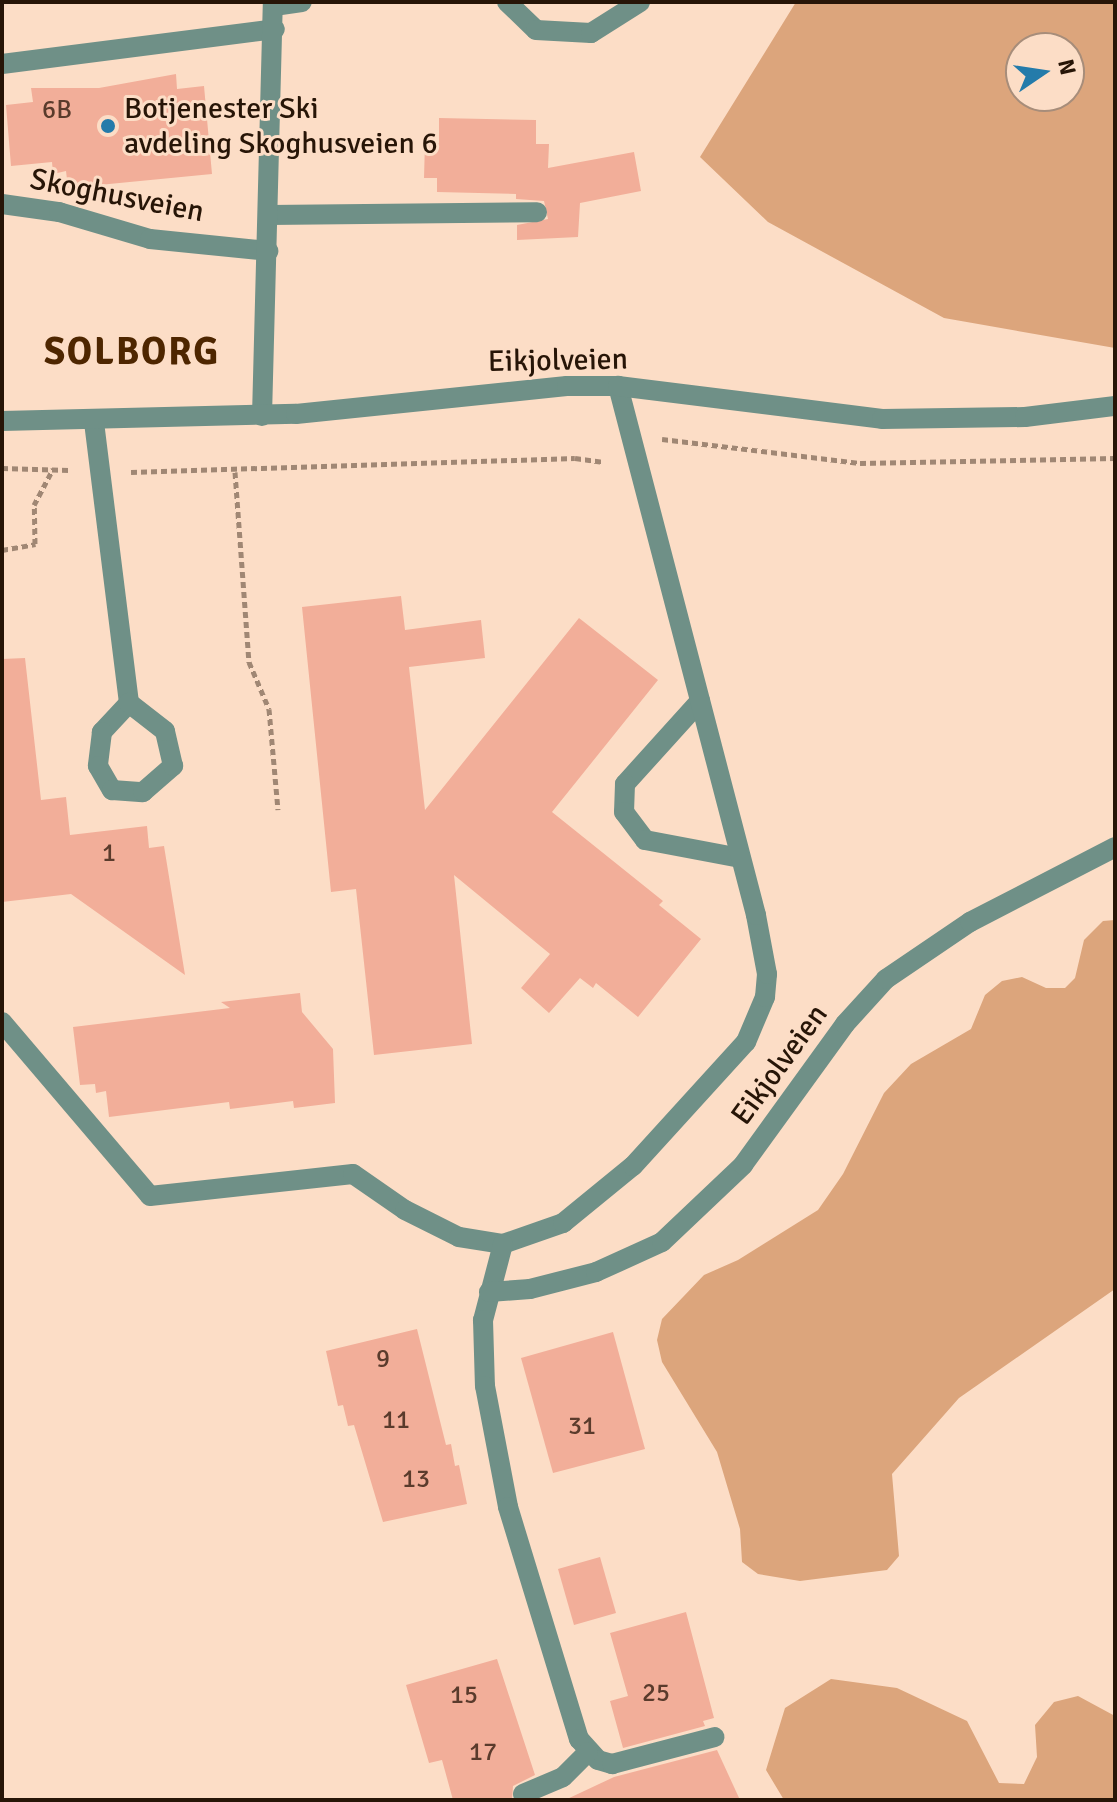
<!DOCTYPE html>
<html>
<head>
<meta charset="utf-8">
<style>
	body { margin:0 }
	#map { position:relative; width:1117px; height:1802px; overflow:hidden; background:#fcddc6; font-family:Signika,sans-serif }
	div>[style] { position:absolute }
	.forest>* { inset:0; background:#dca57c }
	.building>* { inset:0; background:#f2ae99 }
	.path>* { height:5px; margin-top:-2.5px; transform-origin:0; background:repeating-linear-gradient(90deg,#a08774 0 6px,transparent 0 10px) }
	.service>* { height:20px; margin:-10px; padding:0 10px; transform-origin:10px; border-radius:10px; background:#6f9087 }
	.minor>* { height:20px; margin:-10px; padding:0 10px; transform-origin:10px; border-radius:10px; background:#6f9087 }
	.dots>* { width:22px; height:22px; translate:-50% -50%; box-sizing:border-box; border:4px solid #fcddc6; border-radius:50% }
	span { translate:-50% -50%; white-space:nowrap; text-align:center; line-height:1.15; -webkit-text-stroke:6px #fcddc6; paint-order:stroke }
	.number-label { font-size:26px; color:#5a3b2c }
	.number-label span { -webkit-text-stroke-width:0 }
	.poi-label { font-size:30px; color:#271507 }
	.left { translate:0 -50%; text-align:left }
	.street-label { font-size:30px; color:#271507 }
	.district-label { font-size:38px; color:#4e2600; font-weight:700; letter-spacing:2px }
	.frame { position:absolute; inset:0; border:4px solid #271507; pointer-events:none }
	.north { position:absolute; left:1005px; top:32px; width:80px; height:80px; box-sizing:border-box; background:#fcddc6; border:2px solid #a78d7a; border-radius:50%; rotate:77deg; font-size:22px; font-weight:700; line-height:32px; text-align:center; color:#271507 }
	.north::after { content:''; display:block; margin:auto; width:28px; height:36px; background:#247baa; clip-path:polygon(50% 0,100% 100%,50% 72%,0 100%) }
</style>
</head>
<body>
<div id="map">
	<div class="forest">
		<i style="clip-path:polygon(evenodd,796px 2px,1115px 2px,1115px 348px,944px 318px,768px 222px,700px 157px,796px 2px,1021px 48px,1069px 48px,1069px 96px,1021px 96px,1021px 48px)"></i>
		<i style="clip-path:polygon(1115px 920px,1115px 1289px,959px 1398px,892px 1474px,899px 1556px,887px 1570px,800px 1581px,758px 1574px,742px 1562px,740px 1529px,717px 1452px,662px 1362px,657px 1340px,662px 1319px,704px 1275px,738px 1260px,818px 1210px,843px 1174px,884px 1093px,911px 1064px,971px 1029px,985px 995px,1002px 981px,1022px 977px,1046px 988px,1065px 988px,1075px 978px,1084px 940px,1103px 921px)"></i>
		<i style="clip-path:polygon(831px 1679px,897px 1688px,967px 1721px,999px 1783px,1024px 1784px,1037px 1757px,1035px 1725px,1054px 1702px,1078px 1696px,1115px 1716px,1115px 1800px,784px 1800px,766px 1770px,785px 1708px)"></i>
	</div>
	<div class="building">
		<i style="clip-path:polygon(176px 74px,177px 89px,204px 86px,212px 174px,68px 188px,66px 171px,53px 174px,52px 162px,11px 166px,6px 105px,33px 102px,31px 88px,99px 88px)"></i>
		<i style="clip-path:polygon(439px 118px,536px 120px,536px 144px,549px 144px,548px 168px,634px 152px,641px 191px,580px 203px,578px 237px,517px 240px,517px 225px,548px 219px,544px 201px,516px 199px,516px 194px,437px 192px,437px 178px,424px 178px,425px 142px,439px 143px)"></i>
		<i style="clip-path:polygon(401px 596px,405px 630px,481px 620px,485px 658px,409px 667px,425px 810px,579px 618px,658px 680px,552px 812px,663px 901px,659px 905px,701px 939px,638px 1017px,596px 983px,593px 988px,580px 978px,549px 1013px,521px 988px,550px 954px,454px 875px,472px 1044px,374px 1055px,356px 889px,331px 892px,302px 607px)"></i>
		<i style="clip-path:polygon(25px 658px,41px 800px,66px 797px,70px 835px,147px 826px,149px 848px,164px 846px,185px 975px,71px 894px,2px 902px,2px 659px)"></i>
		<i style="clip-path:polygon(300px 993px,302px 1012px,333px 1049px,335px 1103px,294px 1108px,293px 1101px,230px 1109px,229px 1102px,109px 1117px,106px 1091px,96px 1093px,95px 1084px,80px 1085px,73px 1027px,230px 1008px,221px 1002px)"></i>
		<i style="clip-path:polygon(417px 1329px,446px 1445px,451px 1444px,455px 1466px,459px 1465px,467px 1504px,383px 1522px,354px 1425px,348px 1426px,343px 1405px,338px 1406px,326px 1351px)"></i>
		<i style="clip-path:polygon(613px 1332px,645px 1449px,553px 1473px,521px 1358px)"></i>
		<i style="clip-path:polygon(600px 1557px,616px 1613px,574px 1625px,558px 1569px)"></i>
		<i style="clip-path:polygon(686px 1612px,714px 1718px,703px 1721px,705px 1726px,623px 1748px,610px 1701px,628px 1696px,610px 1633px)"></i>
		<i style="clip-path:polygon(497px 1659px,535px 1775px,513px 1786px,512px 1800px,453px 1800px,442px 1760px,429px 1763px,406px 1685px)"></i>
		<i style="clip-path:polygon(717px 1750px,740px 1800px,565px 1800px,614px 1777px)"></i>
	</div>
	<div class="path">
		<i style="left:662px;top:439px;width:199px;rotate:6.9deg"></i>
		<i style="left:860px;top:463px;width:255px;rotate:-1.1deg"></i>
		<i style="left:2px;top:468px;width:67px;rotate:1.7deg"></i>
		<i style="left:131px;top:472px;width:444px;rotate:-1.8deg"></i>
		<i style="left:575px;top:458px;width:29px;rotate:8deg"></i>
		<i style="left:235px;top:472px;width:191px;rotate:85.8deg"></i>
		<i style="left:249px;top:662px;width:51px;rotate:66.9deg"></i>
		<i style="left:269px;top:709px;width:101px;rotate:84.9deg"></i>
		<i style="left:2px;top:550px;width:34px;rotate:-10deg"></i>
		<i style="left:35px;top:544px;width:39px;rotate:-91deg"></i>
		<i style="left:34px;top:505px;width:41px;rotate:-62.2deg"></i>
	</div>
	<div class="service">
		<i style="left:507px;top:2px;width:40px;rotate:44deg"></i>
		<i style="left:536px;top:30px;width:55px;rotate:3.1deg"></i>
		<i style="left:591px;top:33px;width:58px;rotate:-32.3deg"></i>
		<i style="left:274px;top:6px;width:28px;rotate:-8deg"></i>
		<i style="left:2px;top:64px;width:275px;rotate:-7.3deg"></i>
		<i style="left:2px;top:204px;width:58px;rotate:8deg"></i>
		<i style="left:59px;top:212px;width:95px;rotate:16.5deg"></i>
		<i style="left:150px;top:239px;width:119px;rotate:5.8deg"></i>
		<i style="left:269px;top:215px;width:268px;rotate:-0.6deg"></i>
		<i style="left:94px;top:422px;width:283px;rotate:82.9deg"></i>
		<i style="left:129px;top:703px;width:40px;rotate:133deg"></i>
		<i style="left:102px;top:732px;width:34px;rotate:97deg"></i>
		<i style="left:98px;top:766px;width:28px;rotate:60deg"></i>
		<i style="left:112px;top:790px;width:31px;rotate:4deg"></i>
		<i style="left:143px;top:792px;width:40px;rotate:-41deg"></i>
		<i style="left:173px;top:766px;width:36px;rotate:-103deg"></i>
		<i style="left:165px;top:731px;width:46px;rotate:-142.1deg"></i>
		<i style="left:700px;top:701px;width:112px;rotate:132.1deg"></i>
		<i style="left:625px;top:784px;width:28px;rotate:92deg"></i>
		<i style="left:624px;top:812px;width:35px;rotate:53deg"></i>
		<i style="left:645px;top:840px;width:97px;rotate:10.7deg"></i>
		<i style="left:2px;top:1022px;width:228px;rotate:49.6deg"></i>
		<i style="left:150px;top:1196px;width:204px;rotate:-6.2deg"></i>
		<i style="left:353px;top:1174px;width:63px;rotate:34.7deg"></i>
		<i style="left:405px;top:1210px;width:60px;rotate:26.6deg"></i>
		<i style="left:459px;top:1237px;width:45px;rotate:9deg"></i>
		<i style="left:503px;top:1244px;width:64px;rotate:-19.3deg"></i>
		<i style="left:563px;top:1223px;width:90px;rotate:-39.2deg"></i>
		<i style="left:633px;top:1166px;width:168px;rotate:-47.7deg"></i>
		<i style="left:746px;top:1042px;width:49px;rotate:-67.1deg"></i>
		<i style="left:765px;top:997px;width:23px;rotate:-85deg"></i>
		<i style="left:767px;top:974px;width:60px;rotate:-100.6deg"></i>
		<i style="left:756px;top:915px;width:547px;rotate:-104.62deg"></i>
		<i style="left:503px;top:1244px;width:79px;rotate:104.7deg"></i>
		<i style="left:483px;top:1320px;width:66px;rotate:88.3deg"></i>
		<i style="left:485px;top:1386px;width:123px;rotate:79.2deg"></i>
		<i style="left:508px;top:1507px;width:243px;rotate:73deg"></i>
		<i style="left:579px;top:1739px;width:28px;rotate:48deg"></i>
		<i style="left:598px;top:1760px;width:15px;rotate:16deg"></i>
		<i style="left:612px;top:1764px;width:106px;rotate:-14.7deg"></i>
		<i style="left:523px;top:1794px;width:43px;rotate:-23deg"></i>
		<i style="left:563px;top:1777px;width:35px;rotate:-45deg"></i>
	</div>
	<div class="minor">
		<i style="left:262px;top:416px;width:414px;rotate:-88.5deg"></i>
		<i style="left:2px;top:421px;width:294px;rotate:-1.4deg"></i>
		<i style="left:296px;top:414px;width:272px;rotate:-5.9deg"></i>
		<i style="left:567px;top:386px;width:51px"></i>
		<i style="left:618px;top:386px;width:266px;rotate:7.1deg"></i>
		<i style="left:882px;top:419px;width:143px;rotate:-0.8deg"></i>
		<i style="left:1025px;top:417px;width:91px;rotate:-7deg"></i>
		<i style="left:489px;top:1292px;width:41px;rotate:-4.2deg"></i>
		<i style="left:530px;top:1289px;width:68px;rotate:-14.4deg"></i>
		<i style="left:596px;top:1272px;width:72px;rotate:-24.4deg"></i>
		<i style="left:662px;top:1242px;width:112px;rotate:-43.5deg"></i>
		<i style="left:743px;top:1165px;width:174px;rotate:-54.1deg"></i>
		<i style="left:845px;top:1024px;width:61px;rotate:-47.7deg"></i>
		<i style="left:886px;top:979px;width:102px;rotate:-34.2deg"></i>
		<i style="left:970px;top:922px;width:163px;rotate:-27.3deg"></i>
	</div>
	<div class="dots">
		<i style="left:108px;top:126px;background:#247baa"></i>
	</div>
	<div class="number-label">
		<span style="left:57px;top:111px">6B</span>
		<span style="left:109px;top:854px">1</span>
		<span style="left:383px;top:1360px">9</span>
		<span style="left:396px;top:1421px">11</span>
		<span style="left:582px;top:1427px">31</span>
		<span style="left:416px;top:1480px">13</span>
		<span style="left:656px;top:1694px">25</span>
		<span style="left:464px;top:1696px">15</span>
		<span style="left:483px;top:1753px">17</span>
	</div>
	<div class="poi-label">
		<span class="left" style="left:124px;top:126px">Botjenester Ski<br>avdeling Skoghusveien 6</span>
	</div>
	<div class="street-label">
		<span style="left:117px;top:196px;rotate:11deg">Skoghusveien</span>
		<span style="left:558px;top:361px;rotate:-1deg">Eikjolveien</span>
		<span style="left:780px;top:1065px;rotate:-54deg">Eikjolveien</span>
	</div>
	<div class="district-label">
		<span style="left:132px;top:352px">SOLBORG</span>
	</div>
	<div class="frame"></div>
	<div class="north">N</div>
</div>
</body>
</html>
